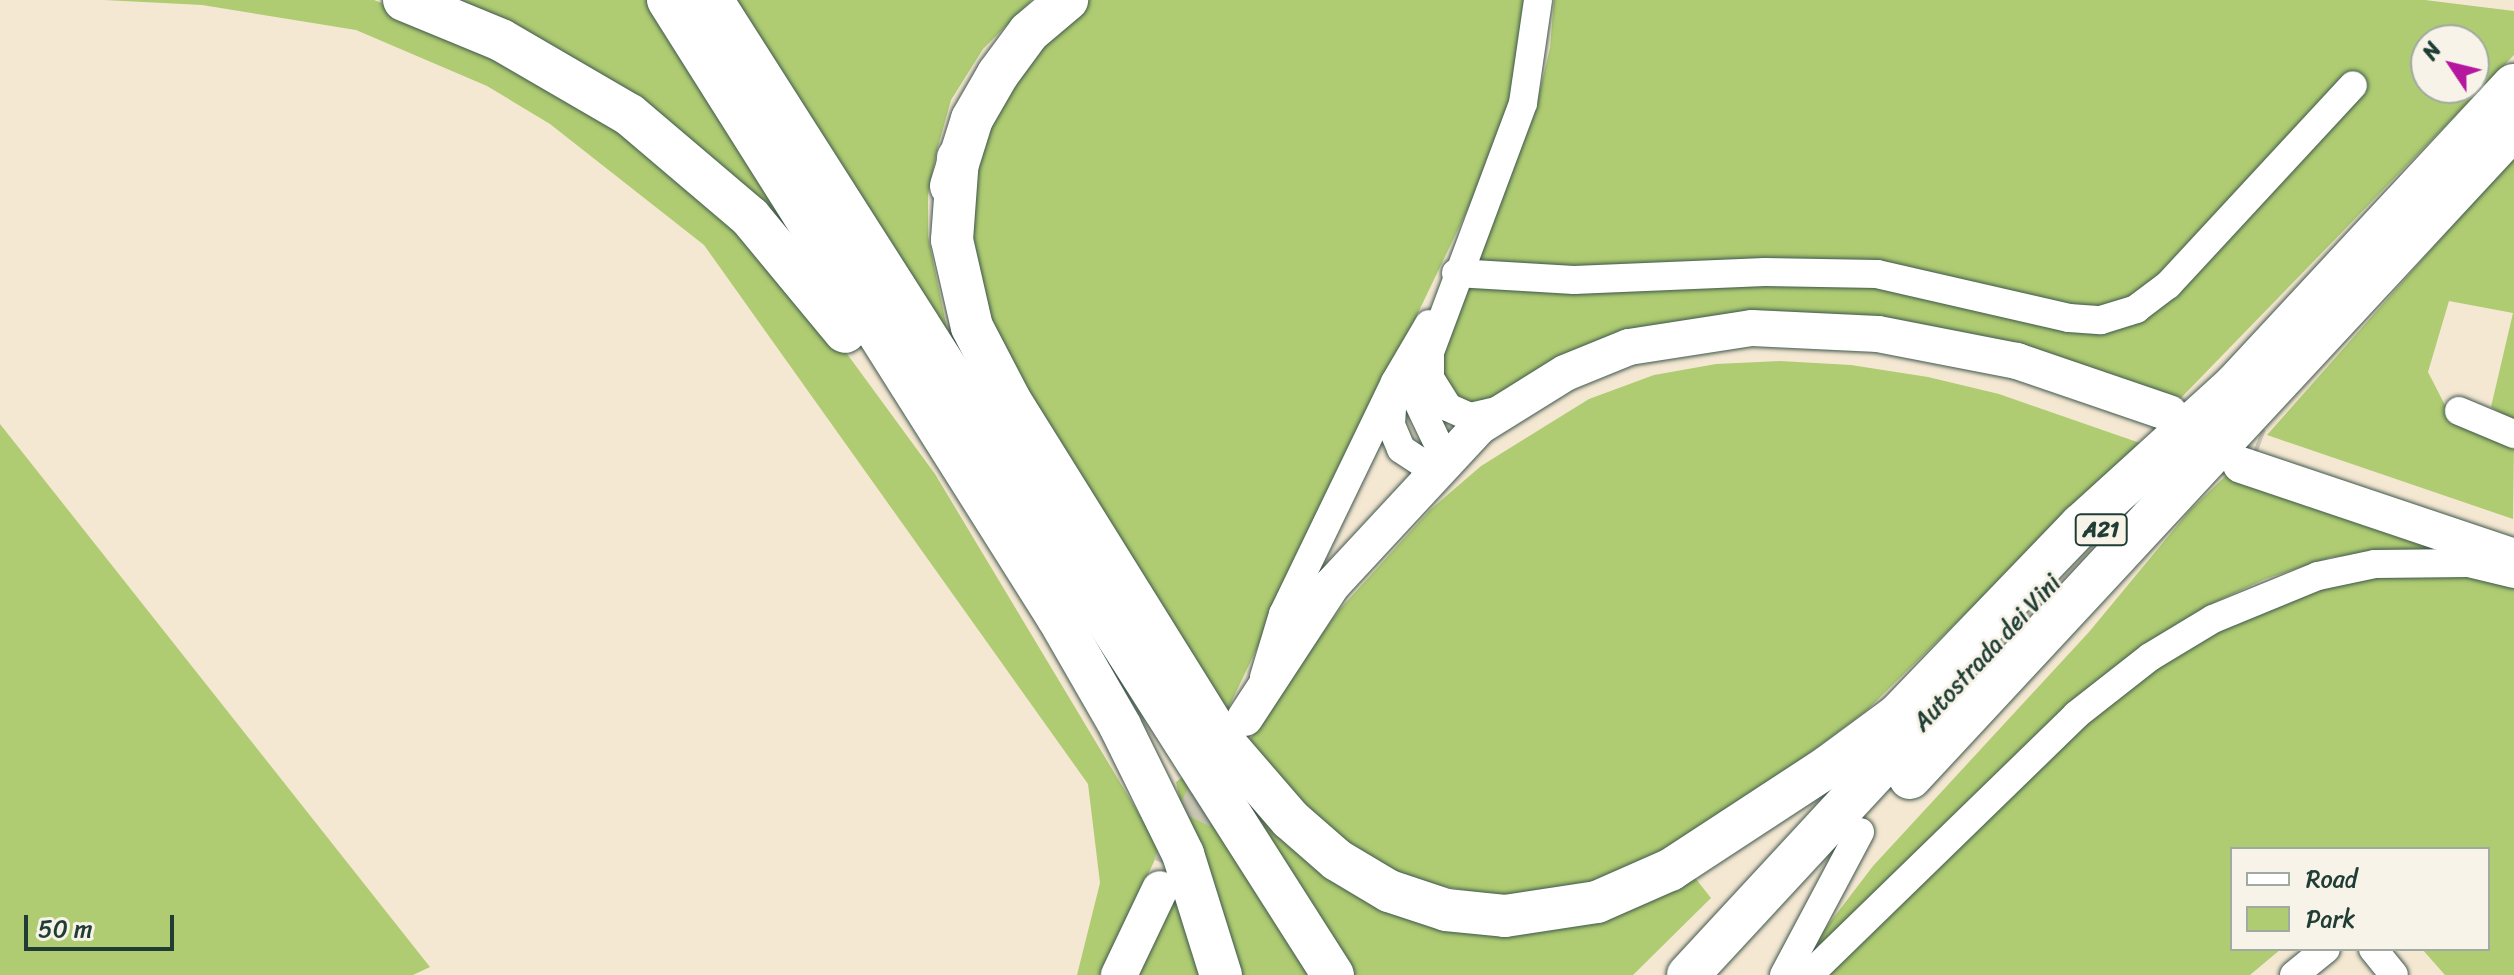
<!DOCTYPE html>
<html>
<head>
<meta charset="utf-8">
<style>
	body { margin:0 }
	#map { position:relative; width:2514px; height:975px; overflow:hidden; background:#f5e8d3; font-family:Sriracha,sans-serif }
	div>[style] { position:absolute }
	.green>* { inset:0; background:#afcc72 }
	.major-tunnel>* { height:36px; margin-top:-18px; transform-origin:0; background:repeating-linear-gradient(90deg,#cac6b3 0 36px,transparent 0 54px) }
	.roads { filter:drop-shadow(0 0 2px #3f574c) drop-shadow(0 0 2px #3f574c) }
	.minor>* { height:28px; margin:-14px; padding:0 14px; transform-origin:14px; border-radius:14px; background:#fff }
	.major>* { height:36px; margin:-18px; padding:0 18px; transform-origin:18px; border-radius:18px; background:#fff }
	.highway>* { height:42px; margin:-21px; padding:0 21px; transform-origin:21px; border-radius:21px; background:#fff }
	span { translate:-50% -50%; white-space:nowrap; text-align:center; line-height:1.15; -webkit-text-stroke:6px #f7f3e8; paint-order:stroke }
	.shield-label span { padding:2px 6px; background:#f7f3e8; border:2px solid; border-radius:6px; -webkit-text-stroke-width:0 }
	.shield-label { font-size:22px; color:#1f3d34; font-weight:700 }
	.street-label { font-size:24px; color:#1f3d34 }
	.legend { position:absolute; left:2230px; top:847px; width:260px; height:104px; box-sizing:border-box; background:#f7f3e8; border:2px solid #a1aaa0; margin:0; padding:10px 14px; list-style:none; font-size:24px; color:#1f3d34 }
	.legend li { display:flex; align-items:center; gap:16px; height:40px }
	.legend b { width:40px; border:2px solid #a1aaa0 }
	.north { position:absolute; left:2410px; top:24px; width:80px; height:80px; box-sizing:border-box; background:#f7f3e8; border:2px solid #a1aaa0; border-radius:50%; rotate:305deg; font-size:22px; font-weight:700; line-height:32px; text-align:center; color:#1f3d34 }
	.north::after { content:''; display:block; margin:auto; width:28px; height:36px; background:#b5179e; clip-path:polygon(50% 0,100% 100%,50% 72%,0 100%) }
	.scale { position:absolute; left:24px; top:915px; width:150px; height:36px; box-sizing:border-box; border:4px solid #1f3d34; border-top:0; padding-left:10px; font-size:24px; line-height:28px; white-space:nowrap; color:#1f3d34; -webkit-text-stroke:6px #f7f3e8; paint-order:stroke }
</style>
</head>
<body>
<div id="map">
	<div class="green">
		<i style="clip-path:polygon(104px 0,374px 0,481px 41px,672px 162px,812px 306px,935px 474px,1160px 849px,1100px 975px,1077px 975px,1100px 883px,1088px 784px,704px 245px,550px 124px,487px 86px,356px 30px,202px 5px)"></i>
		<i style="clip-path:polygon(440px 0,652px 0,836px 299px,809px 264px)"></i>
		<i style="clip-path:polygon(732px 0,1032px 0,983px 49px,951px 100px,937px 150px,928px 195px,928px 236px,948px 334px)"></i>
		<i style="clip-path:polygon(1085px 0,1524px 0,1512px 97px,1489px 165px,1224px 717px,978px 309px,964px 181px,1028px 48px)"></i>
		<i style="clip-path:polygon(evenodd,1554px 0,2425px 0,2514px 11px,2514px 55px,2178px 401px,1758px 317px,1489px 408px,1461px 404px,1436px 364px,1534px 115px,1550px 48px,1554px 0,2426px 40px,2474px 40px,2474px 88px,2426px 88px,2426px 40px)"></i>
		<i style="clip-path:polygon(2514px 156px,2514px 421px,2491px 407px,2513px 313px,2449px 301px,2428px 372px,2450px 415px,2514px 442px,2513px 519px,2267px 435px)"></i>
		<i style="clip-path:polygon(1780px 361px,1851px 365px,1928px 377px,1999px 394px,2140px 443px,1866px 711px,1704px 832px,1645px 868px,1523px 900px,1387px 877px,1263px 772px,1247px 744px,1298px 666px,1340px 609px,1430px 510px,1481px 466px,1589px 399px,1654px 375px,1716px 364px)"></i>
		<i style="clip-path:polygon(0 424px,430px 967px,413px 975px,0 975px)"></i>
		<i style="clip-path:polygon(2233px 469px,2452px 549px,2332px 557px,2265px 579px,2211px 604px,2158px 638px,1822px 947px,1815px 942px,1873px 866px,2089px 632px,2190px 510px)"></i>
		<i style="clip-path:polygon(2423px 569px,2514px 583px,2514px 975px,2445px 975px,2422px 949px,2488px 949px,2488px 849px,2232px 849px,2232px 949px,2281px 949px,2250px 975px,1829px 975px,2085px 721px,2158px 664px,2210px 633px,2316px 590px)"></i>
		<i style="clip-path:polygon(1185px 775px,1309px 975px,1235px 975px,1185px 825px,1176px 782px)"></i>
		<i style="clip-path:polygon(1229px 779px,1418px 914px,1688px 869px,1711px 898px,1633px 975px,1350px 975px)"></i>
		<i style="clip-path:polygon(1178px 887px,1203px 975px,1137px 975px)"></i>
	</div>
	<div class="major-tunnel">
		<i style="left:2205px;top:427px;width:58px;rotate:20.3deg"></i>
		<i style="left:1170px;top:867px;width:118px;rotate:-64.3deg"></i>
	</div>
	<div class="roads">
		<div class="minor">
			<i style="left:1456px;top:273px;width:118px;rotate:3.4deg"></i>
			<i style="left:1574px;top:280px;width:191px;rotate:-2.4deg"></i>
			<i style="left:1765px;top:272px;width:112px;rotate:1deg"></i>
			<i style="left:1877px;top:274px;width:197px;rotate:12.9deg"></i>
			<i style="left:2069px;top:318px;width:32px;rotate:4deg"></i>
			<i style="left:2101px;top:320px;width:37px;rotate:-17deg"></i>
			<i style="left:2136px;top:309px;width:40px;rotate:-37deg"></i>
			<i style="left:2168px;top:285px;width:272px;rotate:-47.2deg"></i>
			<i style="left:1393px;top:395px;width:30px;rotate:94deg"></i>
			<i style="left:1391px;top:425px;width:26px;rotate:67deg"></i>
			<i style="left:1401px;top:449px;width:45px;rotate:33.3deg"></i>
			<i style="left:1439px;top:474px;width:28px;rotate:-90deg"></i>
			<i style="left:1439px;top:446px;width:51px;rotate:-115.6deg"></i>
			<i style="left:1417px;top:400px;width:40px;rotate:-81.5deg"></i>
			<i style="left:1501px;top:410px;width:32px;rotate:167deg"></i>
			<i style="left:1470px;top:417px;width:24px;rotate:-156deg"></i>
			<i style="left:1448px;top:407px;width:34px;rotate:-122deg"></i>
			<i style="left:1430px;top:378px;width:26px;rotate:-90deg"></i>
			<i style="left:1430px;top:352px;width:266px;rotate:-69.5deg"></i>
			<i style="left:1523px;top:103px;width:104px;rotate:-81.7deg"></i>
			<i style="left:2459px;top:411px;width:60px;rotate:22.7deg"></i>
			<i style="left:1264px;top:677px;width:66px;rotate:-73.2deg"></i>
			<i style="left:1283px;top:614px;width:258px;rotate:-64.2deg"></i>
			<i style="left:1395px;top:382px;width:67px;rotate:-59.6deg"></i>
			<i style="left:2373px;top:949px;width:33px;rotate:51deg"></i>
			<i style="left:1784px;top:975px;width:162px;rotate:-62deg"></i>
			<i style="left:1809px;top:975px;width:373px;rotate:-44.2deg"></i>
			<i style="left:2076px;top:715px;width:94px;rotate:-38.1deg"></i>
			<i style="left:2150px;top:657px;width:74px;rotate:-31.1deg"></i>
			<i style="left:2213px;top:619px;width:113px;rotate:-22.3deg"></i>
			<i style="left:2318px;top:576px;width:58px;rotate:-11.9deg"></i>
			<i style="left:2375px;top:564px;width:93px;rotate:-0.6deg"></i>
			<i style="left:2468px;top:563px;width:47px;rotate:13.4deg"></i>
			<i style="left:2294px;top:975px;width:41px;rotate:-39.1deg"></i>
		</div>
		<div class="major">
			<i style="left:2241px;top:465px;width:288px;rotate:18.6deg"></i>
			<i style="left:1245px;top:718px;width:159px;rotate:-56.8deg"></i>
			<i style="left:1332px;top:585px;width:217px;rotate:-47.1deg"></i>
			<i style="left:1480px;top:426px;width:100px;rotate:-31.9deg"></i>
			<i style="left:1565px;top:373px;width:69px;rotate:-22.1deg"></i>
			<i style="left:1629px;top:347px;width:124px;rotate:-8.8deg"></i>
			<i style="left:1752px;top:328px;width:126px;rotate:2.7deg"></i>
			<i style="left:1878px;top:334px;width:142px;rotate:11deg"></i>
			<i style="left:2017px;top:361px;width:161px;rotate:18.9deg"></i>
			<i style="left:1119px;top:975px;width:95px;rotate:-64.5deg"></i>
		</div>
		<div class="highway">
			<i style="left:404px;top:0;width:105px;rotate:22.4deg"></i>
			<i style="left:501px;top:40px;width:149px;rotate:30.2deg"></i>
			<i style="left:630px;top:115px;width:157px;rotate:40.4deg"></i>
			<i style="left:750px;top:217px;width:149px;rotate:50.4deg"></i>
			<i style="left:668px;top:0;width:731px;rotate:57.75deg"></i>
			<i style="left:1058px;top:618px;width:125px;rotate:60.1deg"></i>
			<i style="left:1120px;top:726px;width:143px;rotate:63.8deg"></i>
			<i style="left:1183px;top:854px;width:127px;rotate:72.6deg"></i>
			<i style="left:712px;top:0;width:1156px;rotate:57.51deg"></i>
			<i style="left:958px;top:158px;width:82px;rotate:94.2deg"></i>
			<i style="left:952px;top:240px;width:89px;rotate:77.1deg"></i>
			<i style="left:972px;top:327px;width:82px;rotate:62.5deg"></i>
			<i style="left:1010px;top:400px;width:399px;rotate:58.1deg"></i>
			<i style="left:1221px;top:739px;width:106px;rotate:49.2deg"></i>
			<i style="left:1290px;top:819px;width:62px;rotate:41.1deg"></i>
			<i style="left:1337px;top:860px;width:61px;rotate:30.8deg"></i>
			<i style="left:1389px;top:891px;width:60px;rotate:18.4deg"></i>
			<i style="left:1446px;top:910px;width:59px;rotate:5.8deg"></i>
			<i style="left:1505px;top:916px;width:93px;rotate:-8.7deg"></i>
			<i style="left:1597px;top:902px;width:80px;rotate:-23.7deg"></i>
			<i style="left:1670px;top:870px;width:190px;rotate:-33.2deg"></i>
			<i style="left:1829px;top:766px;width:86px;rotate:-36.5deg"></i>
			<i style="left:1898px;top:715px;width:264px;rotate:-46.1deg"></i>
			<i style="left:2081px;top:525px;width:210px;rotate:-42.3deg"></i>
			<i style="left:951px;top:186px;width:70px;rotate:-72.6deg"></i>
			<i style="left:972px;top:119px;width:52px;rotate:-60deg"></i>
			<i style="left:998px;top:74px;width:52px;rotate:-53.6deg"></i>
			<i style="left:1029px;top:32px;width:50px;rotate:-40.1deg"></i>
			<i style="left:2218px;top:403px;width:434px;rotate:-47.1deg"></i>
			<i style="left:1910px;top:778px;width:887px;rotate:-47.1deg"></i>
			<i style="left:1688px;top:975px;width:349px;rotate:-47.2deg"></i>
		</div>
	</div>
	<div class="shield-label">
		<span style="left:2101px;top:530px">A21</span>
	</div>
	<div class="street-label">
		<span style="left:1987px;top:653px;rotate:-47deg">Autostrada dei Vini</span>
	</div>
	<ul class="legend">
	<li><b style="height:10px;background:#fff"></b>Road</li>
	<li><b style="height:22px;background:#afcc72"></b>Park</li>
	</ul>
	<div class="north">N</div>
	<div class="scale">50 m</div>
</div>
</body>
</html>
